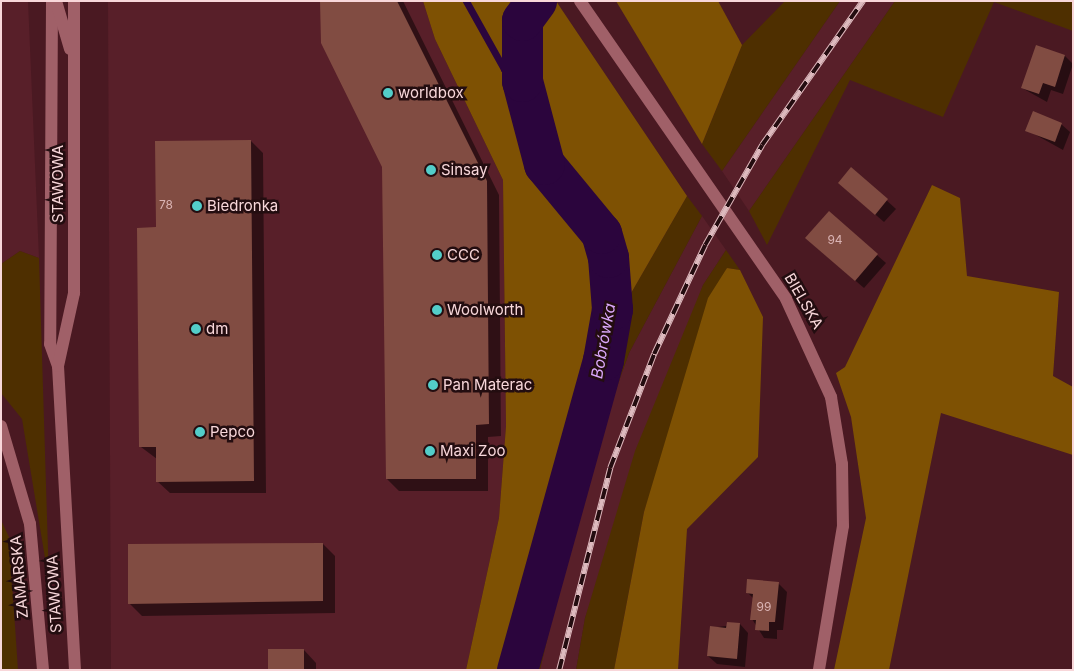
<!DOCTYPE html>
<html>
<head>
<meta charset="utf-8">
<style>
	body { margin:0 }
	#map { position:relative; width:1074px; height:671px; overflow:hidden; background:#4a1922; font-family:Inter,sans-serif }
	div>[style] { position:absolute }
	.built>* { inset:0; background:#581f29 }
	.green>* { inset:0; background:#4e2f00 }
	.forest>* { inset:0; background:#7e5103 }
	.shadow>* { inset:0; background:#0007 }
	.stream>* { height:7px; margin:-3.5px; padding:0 3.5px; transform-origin:3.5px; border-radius:3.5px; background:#2b053d }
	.river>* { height:41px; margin:-20.5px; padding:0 20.5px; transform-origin:20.5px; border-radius:20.5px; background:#2b053d }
	.building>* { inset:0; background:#814c42 }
	.minor>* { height:12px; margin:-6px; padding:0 6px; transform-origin:6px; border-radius:6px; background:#a06068 }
	.rail>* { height:5.5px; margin-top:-2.75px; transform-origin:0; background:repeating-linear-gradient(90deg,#230d10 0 11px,#ddbabe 0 22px); box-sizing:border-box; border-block:1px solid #ddbabe }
	.dots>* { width:14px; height:14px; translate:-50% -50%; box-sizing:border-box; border:2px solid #230d10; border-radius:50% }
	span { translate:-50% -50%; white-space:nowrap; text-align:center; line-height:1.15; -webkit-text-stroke:5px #230d10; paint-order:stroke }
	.number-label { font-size:12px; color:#dab4b4 }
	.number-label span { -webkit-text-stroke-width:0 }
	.poi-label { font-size:15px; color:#f8d7da }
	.left { translate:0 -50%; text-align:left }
	.street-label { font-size:15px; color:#f8d7da }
	.water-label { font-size:16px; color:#dba8fb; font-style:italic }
	.frame { position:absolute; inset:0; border:2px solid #f8d7da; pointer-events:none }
</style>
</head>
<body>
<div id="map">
	<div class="built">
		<i style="clip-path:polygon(1px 1px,28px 1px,39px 258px,20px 251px,1px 264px)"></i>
		<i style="clip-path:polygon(108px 1px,423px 1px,435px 39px,503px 180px,506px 426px,499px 518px,466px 670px,111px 670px)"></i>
		<i style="clip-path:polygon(840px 1px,895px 1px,749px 211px,722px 171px)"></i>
		<i style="clip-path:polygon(702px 216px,726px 250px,703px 285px,585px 618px,576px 670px,540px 670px,586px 474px,629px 353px)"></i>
	</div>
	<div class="green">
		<i style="clip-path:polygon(785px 1px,840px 1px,722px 171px,702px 144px,742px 45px)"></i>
		<i style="clip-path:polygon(895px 1px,1073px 1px,1073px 31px,994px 2px,943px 117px,850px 80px,767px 245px,749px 211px)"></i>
		<i style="clip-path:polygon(687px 196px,702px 216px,629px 353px,586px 474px,540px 670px,521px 670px,543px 537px,596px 354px)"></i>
		<i style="clip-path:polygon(726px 250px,740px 270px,727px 268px,644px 512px,614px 670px,576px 670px,585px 618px,635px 451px,703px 285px)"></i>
		<i style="clip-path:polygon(20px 251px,39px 258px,49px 582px,22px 419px,1px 393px,1px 264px)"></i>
		<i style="clip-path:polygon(1px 520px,9px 537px,18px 670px,1px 670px)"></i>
	</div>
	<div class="forest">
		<i style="clip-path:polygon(423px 1px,556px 1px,687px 196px,596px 354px,543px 537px,521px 670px,466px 670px,499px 518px,506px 426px,503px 180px,435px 39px)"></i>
		<i style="clip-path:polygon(616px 1px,718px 1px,742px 45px,702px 144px)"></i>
		<i style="clip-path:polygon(932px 185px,960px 198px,967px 276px,1059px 292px,1053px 376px,1073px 387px,1073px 455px,941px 413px,889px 670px,834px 670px,866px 518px,851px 417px,836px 373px,845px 367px)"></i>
		<i style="clip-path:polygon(727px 268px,740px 270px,763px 317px,758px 457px,687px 529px,678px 670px,614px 670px,644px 512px,708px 298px)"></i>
	</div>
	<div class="shadow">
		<i style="clip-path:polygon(322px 1px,403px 1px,499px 195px,501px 436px,488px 437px,488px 491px,399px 491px,387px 479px,384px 167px)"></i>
		<i style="clip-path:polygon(1036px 47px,1065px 56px,1073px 64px,1063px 94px,1051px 90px,1047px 102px,1022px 88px)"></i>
		<i style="clip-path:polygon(1061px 124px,1070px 132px,1063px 150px,1027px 130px)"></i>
		<i style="clip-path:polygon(251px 141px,263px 153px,266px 493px,170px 493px,157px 481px,157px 459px,141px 447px,158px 228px)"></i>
		<i style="clip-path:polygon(852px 169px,896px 209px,884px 222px,848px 191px)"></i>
		<i style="clip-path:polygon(829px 213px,886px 263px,864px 288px,815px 246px)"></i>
		<i style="clip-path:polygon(323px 544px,335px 556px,335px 613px,142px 616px,130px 604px)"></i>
		<i style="clip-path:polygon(778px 583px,787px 592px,783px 630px,777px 630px,777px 639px,764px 638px,752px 619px,754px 599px,748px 593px)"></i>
		<i style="clip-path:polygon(740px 624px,748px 633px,745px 667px,717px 664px,708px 656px,711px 628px)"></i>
		<i style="clip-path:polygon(304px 650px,316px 663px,316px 670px,269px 670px)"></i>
	</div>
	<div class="stream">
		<i style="left:466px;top:1px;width:78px;rotate:60.8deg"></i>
		<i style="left:504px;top:69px;width:22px;rotate:34deg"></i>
	</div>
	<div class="river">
		<i style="left:517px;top:670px;width:322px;rotate:-74.5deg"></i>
		<i style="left:603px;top:360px;width:52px;rotate:-80deg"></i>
		<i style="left:612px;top:309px;width:52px;rotate:-94.4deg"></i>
		<i style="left:608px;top:257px;width:25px;rotate:-106deg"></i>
		<i style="left:601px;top:233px;width:89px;rotate:-129.6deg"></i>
		<i style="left:544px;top:164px;width:86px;rotate:-104.8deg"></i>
		<i style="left:522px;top:81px;width:61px;rotate:-90deg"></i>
		<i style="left:522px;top:20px;width:24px;rotate:-54deg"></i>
	</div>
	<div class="building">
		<i style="clip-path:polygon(320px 1px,397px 1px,487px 181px,489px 424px,476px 425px,476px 479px,386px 479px,382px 167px,321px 43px)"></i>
		<i style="clip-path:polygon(1036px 45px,1065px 55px,1055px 87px,1043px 83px,1039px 94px,1021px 88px)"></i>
		<i style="clip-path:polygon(1033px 111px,1062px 123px,1055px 142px,1025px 131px)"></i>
		<i style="clip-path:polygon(251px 140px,254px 481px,156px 482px,156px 447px,139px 447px,137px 228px,156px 227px,155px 141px)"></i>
		<i style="clip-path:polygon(851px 167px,888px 199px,875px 215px,838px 183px)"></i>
		<i style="clip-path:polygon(829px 211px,878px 254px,855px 281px,805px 238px)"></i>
		<i style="clip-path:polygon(323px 543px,323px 601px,128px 604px,128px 544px)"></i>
		<i style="clip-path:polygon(747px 579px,779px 582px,775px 622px,769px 622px,769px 631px,755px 630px,756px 620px,750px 620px,753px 594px,746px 593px)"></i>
		<i style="clip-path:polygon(727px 622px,740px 623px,737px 659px,707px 656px,710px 626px,726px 628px)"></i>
		<i style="clip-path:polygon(268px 649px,304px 649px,304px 670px,268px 670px)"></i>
	</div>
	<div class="minor">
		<i style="left:52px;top:1px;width:343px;rotate:90.3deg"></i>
		<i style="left:50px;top:344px;width:23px;rotate:70deg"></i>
		<i style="left:58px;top:366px;width:304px;rotate:86.8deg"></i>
		<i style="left:56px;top:1px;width:50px;rotate:73.7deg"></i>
		<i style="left:580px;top:1px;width:362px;rotate:55.3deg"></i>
		<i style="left:786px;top:299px;width:108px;rotate:65.3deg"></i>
		<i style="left:831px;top:397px;width:68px;rotate:80.7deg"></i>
		<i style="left:842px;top:464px;width:62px;rotate:89.1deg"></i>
		<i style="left:843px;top:526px;width:146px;rotate:99.5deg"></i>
		<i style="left:58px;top:366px;width:75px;rotate:-77.6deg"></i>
		<i style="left:74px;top:293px;width:292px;rotate:-90deg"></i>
		<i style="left:1px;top:426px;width:102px;rotate:73.5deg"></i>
		<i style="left:30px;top:524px;width:147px;rotate:84.9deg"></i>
	</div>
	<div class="rail">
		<i style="left:559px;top:670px;width:208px;rotate:-75.8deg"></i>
		<i style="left:610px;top:468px;width:122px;rotate:-68.9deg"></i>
		<i style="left:654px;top:354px;width:120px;rotate:-64.9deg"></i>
		<i style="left:705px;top:245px;width:115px;rotate:-60.3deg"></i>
		<i style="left:762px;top:145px;width:176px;rotate:-55deg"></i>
	</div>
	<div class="dots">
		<i style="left:388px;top:93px;background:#53cdc9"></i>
		<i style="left:431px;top:170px;background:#53cdc9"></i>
		<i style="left:197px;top:206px;background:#53cdc9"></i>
		<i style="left:437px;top:255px;background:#53cdc9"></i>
		<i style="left:437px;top:310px;background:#53cdc9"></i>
		<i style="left:196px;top:329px;background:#53cdc9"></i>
		<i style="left:433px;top:385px;background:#53cdc9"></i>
		<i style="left:200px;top:432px;background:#53cdc9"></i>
		<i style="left:430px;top:451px;background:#53cdc9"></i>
	</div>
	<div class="number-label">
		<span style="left:166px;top:205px">78</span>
		<span style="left:835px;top:240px">94</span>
		<span style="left:764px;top:607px">99</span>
	</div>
	<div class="poi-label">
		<span class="left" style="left:398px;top:93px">worldbox</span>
		<span class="left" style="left:441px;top:170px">Sinsay</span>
		<span class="left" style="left:207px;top:206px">Biedronka</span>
		<span class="left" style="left:447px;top:255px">CCC</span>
		<span class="left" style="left:447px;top:310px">Woolworth</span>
		<span class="left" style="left:206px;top:329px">dm</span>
		<span class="left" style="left:443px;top:385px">Pan Materac</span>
		<span class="left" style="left:210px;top:432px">Pepco</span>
		<span class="left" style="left:440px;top:451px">Maxi Zoo</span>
	</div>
	<div class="street-label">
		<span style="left:58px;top:184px;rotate:-90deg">STAWOWA</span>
		<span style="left:804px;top:301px;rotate:60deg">BIELSKA</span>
		<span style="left:19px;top:577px;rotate:-95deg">ZAMARSKA</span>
		<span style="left:54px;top:594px;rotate:-93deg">STAWOWA</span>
	</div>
	<div class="water-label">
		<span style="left:603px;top:341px;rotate:-80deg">Bobrówka</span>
	</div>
	<div class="frame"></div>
</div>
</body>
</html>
